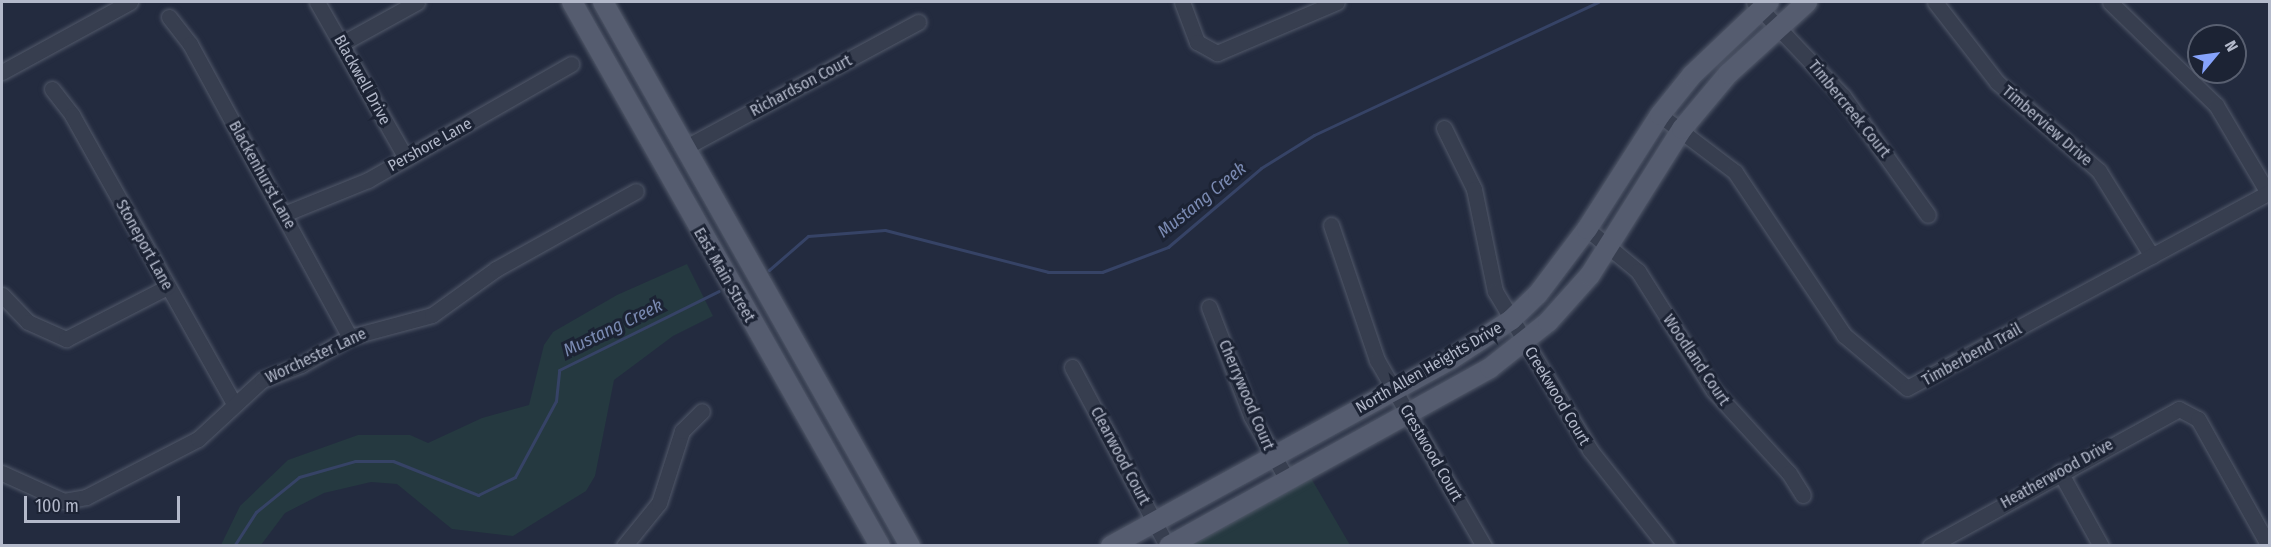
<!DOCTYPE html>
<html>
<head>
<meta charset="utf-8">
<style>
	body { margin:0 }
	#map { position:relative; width:2271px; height:547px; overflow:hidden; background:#232b3f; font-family:"Fira Sans Condensed",sans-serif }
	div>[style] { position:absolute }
	.green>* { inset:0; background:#253940 }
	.stream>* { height:3px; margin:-1.5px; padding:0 1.5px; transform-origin:1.5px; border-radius:1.5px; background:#364366 }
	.roads { filter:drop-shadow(0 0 2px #52596a) drop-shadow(0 0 2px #52596a) }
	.minor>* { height:15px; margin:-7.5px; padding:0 7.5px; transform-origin:7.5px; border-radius:7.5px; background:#373e4f }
	.major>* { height:20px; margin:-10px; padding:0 10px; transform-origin:10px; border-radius:10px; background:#555c6f }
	span { translate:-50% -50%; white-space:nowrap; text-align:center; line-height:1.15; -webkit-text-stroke:6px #1c2334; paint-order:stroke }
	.street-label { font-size:16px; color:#b3b9ca }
	.water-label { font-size:18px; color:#7a8ab2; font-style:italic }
	.frame { position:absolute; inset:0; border:3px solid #b3b9ca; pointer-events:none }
	.north { position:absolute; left:2187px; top:24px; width:60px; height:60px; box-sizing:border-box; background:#1c2334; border:2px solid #585f70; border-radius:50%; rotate:61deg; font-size:16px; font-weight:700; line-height:24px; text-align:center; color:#b3b9ca }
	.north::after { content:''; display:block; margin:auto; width:21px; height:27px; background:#86a3fc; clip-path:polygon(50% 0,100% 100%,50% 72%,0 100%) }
	.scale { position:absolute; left:24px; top:496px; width:156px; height:27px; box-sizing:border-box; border:3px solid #b3b9ca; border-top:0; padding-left:8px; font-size:18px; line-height:21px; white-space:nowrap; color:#b3b9ca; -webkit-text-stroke:4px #1c2334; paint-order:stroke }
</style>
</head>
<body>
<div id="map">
	<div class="green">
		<i style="clip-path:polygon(687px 264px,713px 316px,673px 336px,614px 380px,595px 476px,586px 491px,513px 536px,452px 529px,397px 484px,371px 482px,324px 493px,285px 513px,261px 545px,221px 545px,240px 506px,288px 460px,358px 435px,410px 435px,428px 443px,482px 418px,529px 405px,544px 345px,553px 332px,617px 295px)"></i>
		<i style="clip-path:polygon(1311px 478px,1350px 545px,1190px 546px)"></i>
	</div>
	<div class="stream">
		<i style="left:769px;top:270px;width:52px;rotate:-41.1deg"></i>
		<i style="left:808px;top:236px;width:77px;rotate:-4.5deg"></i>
		<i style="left:885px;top:230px;width:168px;rotate:14.4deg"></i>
		<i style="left:1048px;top:272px;width:54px"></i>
		<i style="left:1102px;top:272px;width:71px;rotate:-20.7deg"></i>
		<i style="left:1168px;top:247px;width:122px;rotate:-40.3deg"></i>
		<i style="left:1261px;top:168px;width:62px;rotate:-31.9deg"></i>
		<i style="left:1314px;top:135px;width:314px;rotate:-25.1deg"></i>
		<i style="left:234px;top:546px;width:40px;rotate:-57.1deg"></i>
		<i style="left:256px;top:512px;width:55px;rotate:-39.1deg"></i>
		<i style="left:299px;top:477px;width:58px;rotate:-15.9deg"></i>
		<i style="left:355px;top:461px;width:38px"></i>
		<i style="left:393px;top:461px;width:92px;rotate:21.8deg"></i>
		<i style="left:478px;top:495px;width:41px;rotate:-25.9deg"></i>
		<i style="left:515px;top:477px;width:86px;rotate:-61.7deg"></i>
		<i style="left:556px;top:401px;width:31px;rotate:-84deg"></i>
		<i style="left:559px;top:370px;width:178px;rotate:-26.3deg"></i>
	</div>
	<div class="roads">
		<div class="minor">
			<i style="left:317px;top:2px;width:180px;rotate:60.3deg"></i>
			<i style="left:1182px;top:2px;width:43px;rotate:69.4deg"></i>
			<i style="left:1197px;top:42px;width:23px;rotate:29deg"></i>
			<i style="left:1217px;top:53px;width:130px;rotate:-23deg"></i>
			<i style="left:1754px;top:2px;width:129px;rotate:46.6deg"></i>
			<i style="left:1843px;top:96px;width:146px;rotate:54.5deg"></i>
			<i style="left:1935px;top:2px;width:101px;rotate:52.2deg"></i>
			<i style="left:1997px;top:82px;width:135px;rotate:41.1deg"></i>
			<i style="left:2099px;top:171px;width:100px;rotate:58.1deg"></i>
			<i style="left:2110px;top:2px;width:148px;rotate:44.2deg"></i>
			<i style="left:2216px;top:105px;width:102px;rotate:59.4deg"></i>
			<i style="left:169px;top:17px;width:34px;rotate:52deg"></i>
			<i style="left:190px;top:44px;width:334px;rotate:61.4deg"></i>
			<i style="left:341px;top:44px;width:87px;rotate:-28.9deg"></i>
			<i style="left:2px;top:72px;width:146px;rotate:-28.7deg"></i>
			<i style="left:52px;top:89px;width:33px;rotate:52deg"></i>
			<i style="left:72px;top:115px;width:329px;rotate:60.7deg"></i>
			<i style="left:1660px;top:115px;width:94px;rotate:37.2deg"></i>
			<i style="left:1735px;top:172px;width:196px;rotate:56.2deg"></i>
			<i style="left:1844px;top:335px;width:82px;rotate:40.1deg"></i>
			<i style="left:1907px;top:388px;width:413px;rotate:-28.4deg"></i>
			<i style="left:1444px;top:128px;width:68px;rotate:63.8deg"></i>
			<i style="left:1474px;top:189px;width:104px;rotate:78.4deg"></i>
			<i style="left:1495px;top:291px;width:185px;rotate:59.1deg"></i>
			<i style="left:1590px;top:450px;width:122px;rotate:51.6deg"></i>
			<i style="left:684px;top:148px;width:266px;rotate:-28.3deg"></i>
			<i style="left:284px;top:214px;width:91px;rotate:-22deg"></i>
			<i style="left:368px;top:180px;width:234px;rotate:-29.7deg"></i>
			<i style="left:1331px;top:225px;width:143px;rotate:71.2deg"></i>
			<i style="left:1377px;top:360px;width:215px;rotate:60.1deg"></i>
			<i style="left:1587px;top:229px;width:66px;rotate:39.5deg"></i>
			<i style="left:1638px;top:271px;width:142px;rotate:57.7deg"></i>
			<i style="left:1714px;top:391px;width:111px;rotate:47.6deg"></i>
			<i style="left:1789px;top:473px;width:26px;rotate:58deg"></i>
			<i style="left:2px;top:295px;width:37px;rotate:46deg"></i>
			<i style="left:28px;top:322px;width:42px;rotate:24.1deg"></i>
			<i style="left:66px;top:339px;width:114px;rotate:-27.2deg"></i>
			<i style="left:1209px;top:307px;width:117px;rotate:68.9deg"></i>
			<i style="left:1251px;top:416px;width:75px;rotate:60.4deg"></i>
			<i style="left:1072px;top:367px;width:203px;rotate:62deg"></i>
			<i style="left:2060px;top:472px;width:85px;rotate:61deg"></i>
			<i style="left:2px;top:473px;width:68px;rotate:24.3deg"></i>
			<i style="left:64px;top:501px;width:22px;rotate:-10deg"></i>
			<i style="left:86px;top:497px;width:126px;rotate:-27.4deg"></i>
			<i style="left:198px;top:439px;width:87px;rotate:-42.7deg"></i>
			<i style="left:262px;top:380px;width:42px;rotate:-21deg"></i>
			<i style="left:301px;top:365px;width:56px;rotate:-29.7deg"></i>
			<i style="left:350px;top:337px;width:85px;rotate:-15deg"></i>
			<i style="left:432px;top:315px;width:79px;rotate:-35.7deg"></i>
			<i style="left:496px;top:269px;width:160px;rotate:-29.1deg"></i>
			<i style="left:624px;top:546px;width:55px;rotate:-50.9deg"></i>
			<i style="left:659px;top:503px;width:76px;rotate:-72.3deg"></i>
			<i style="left:682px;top:431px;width:28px;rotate:-45deg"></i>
			<i style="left:1930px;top:546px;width:284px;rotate:-28.8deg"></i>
			<i style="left:2179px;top:409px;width:21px;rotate:28deg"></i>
			<i style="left:2198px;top:419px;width:145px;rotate:60.8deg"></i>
		</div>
		<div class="major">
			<i style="left:572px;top:2px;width:625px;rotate:60.48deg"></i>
			<i style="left:603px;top:2px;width:625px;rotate:60.56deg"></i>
			<i style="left:1111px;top:546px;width:390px;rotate:-28.8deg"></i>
			<i style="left:1453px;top:358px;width:69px;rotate:-33.2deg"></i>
			<i style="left:1511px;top:320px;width:37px;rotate:-44deg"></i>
			<i style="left:1538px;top:294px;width:81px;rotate:-53deg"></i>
			<i style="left:1587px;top:229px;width:135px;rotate:-57.4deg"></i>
			<i style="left:1660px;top:115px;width:51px;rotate:-51.3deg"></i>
			<i style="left:1692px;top:75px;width:106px;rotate:-43.5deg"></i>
			<i style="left:1169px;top:546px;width:367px;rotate:-29deg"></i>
			<i style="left:1490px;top:368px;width:74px;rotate:-38.4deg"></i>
			<i style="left:1548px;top:322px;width:63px;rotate:-48.2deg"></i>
			<i style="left:1590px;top:275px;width:173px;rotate:-57.8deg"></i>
			<i style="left:1682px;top:129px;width:72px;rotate:-50.1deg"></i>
			<i style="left:1728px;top:74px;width:107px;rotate:-42.3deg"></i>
		</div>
	</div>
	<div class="street-label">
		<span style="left:362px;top:80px;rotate:61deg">Blackwell Drive</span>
		<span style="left:801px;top:86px;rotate:-28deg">Richardson Court</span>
		<span style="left:1849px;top:109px;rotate:51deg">Timbercreek Court</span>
		<span style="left:2047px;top:126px;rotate:41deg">Timberview Drive</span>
		<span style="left:430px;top:145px;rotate:-29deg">Pershore Lane</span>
		<span style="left:262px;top:175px;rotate:61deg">Blackenhurst Lane</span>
		<span style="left:144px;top:245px;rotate:61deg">Stoneport Lane</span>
		<span style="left:724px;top:275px;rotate:60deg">East Main Street</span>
		<span style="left:1972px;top:355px;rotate:-29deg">Timberbend Trail</span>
		<span style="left:316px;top:356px;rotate:-25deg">Worchester Lane</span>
		<span style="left:1696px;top:360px;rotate:56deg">Woodland Court</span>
		<span style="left:1429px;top:368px;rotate:-30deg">North Allen Heights Drive</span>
		<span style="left:1246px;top:395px;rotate:67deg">Cherrywood Court</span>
		<span style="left:1557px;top:396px;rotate:59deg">Creekwood Court</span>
		<span style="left:1431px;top:453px;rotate:60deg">Crestwood Court</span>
		<span style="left:1120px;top:456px;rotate:62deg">Clearwood Court</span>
		<span style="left:2057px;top:474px;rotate:-29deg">Heatherwood Drive</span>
	</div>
	<div class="water-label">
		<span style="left:1202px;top:200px;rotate:-39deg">Mustang Creek</span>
		<span style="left:613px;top:328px;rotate:-26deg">Mustang Creek</span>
	</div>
	<div class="frame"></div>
	<div class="north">N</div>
	<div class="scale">100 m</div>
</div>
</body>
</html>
